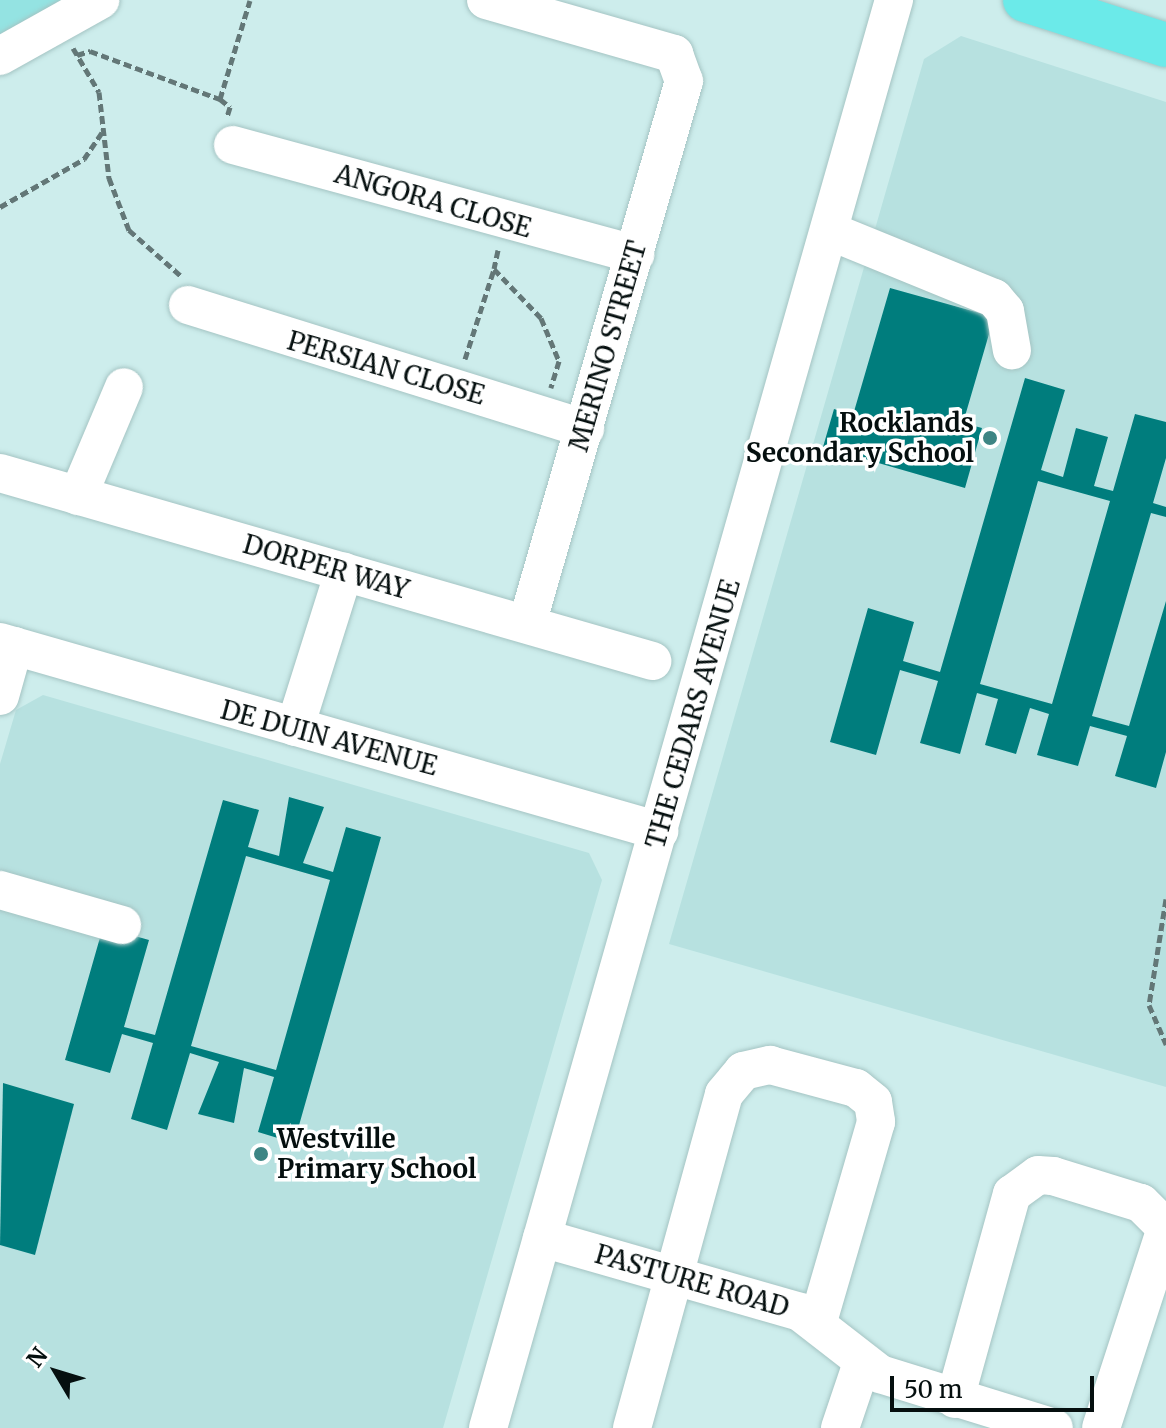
<!DOCTYPE html>
<html>
<head>
<meta charset="utf-8">
<style>
	body { margin:0 }
	#map { position:relative; width:1166px; height:1428px; overflow:hidden; background:#cdedec; font-family:Merriweather,serif }
	div>[style] { position:absolute }
	.built>* { inset:0; background:#b7e1e0 }
	.green>* { inset:0; background:#94e3e2 }
	.building>* { inset:0; background:#007d7d }
	.path>* { height:5px; margin-top:-2.5px; transform-origin:0; background:repeating-linear-gradient(90deg,#637777 0 8px,transparent 0 12px) }
	.roads { filter:drop-shadow(0 0 2px #a4c4c3) drop-shadow(0 0 2px #a4c4c3) }
	.minor>* { height:38px; margin:-19px; padding:0 19px; transform-origin:19px; border-radius:19px; background:#fff }
	.major>* { height:44px; margin:-22px; padding:0 22px; transform-origin:22px; border-radius:22px; background:#6beae9 }
	.dots>* { width:22px; height:22px; translate:-50% -50%; box-sizing:border-box; border:4px solid #fff; border-radius:50% }
	span { translate:-50% -50%; white-space:nowrap; text-align:center; line-height:1.15; -webkit-text-stroke:7px #fff; paint-order:stroke }
	.street-label { font-size:26px; color:#050f0f }
	.poi-label { font-size:26px; color:#050f0f; font-weight:700 }
	.right { translate:-100% -50%; text-align:right }
	.left { translate:0 -50%; text-align:left }
	.north { position:absolute; left:16px; top:1332px; width:80px; height:80px; -webkit-text-stroke:6px #fff; paint-order:stroke; rotate:308deg; font-size:22px; font-weight:700; line-height:32px; text-align:center; color:#050f0f }
	.north::after { content:''; display:block; margin:auto; width:28px; height:36px; background:#050f0f; clip-path:polygon(50% 0,100% 100%,50% 72%,0 100%) }
	.scale { position:absolute; left:890px; top:1376px; width:204px; height:36px; box-sizing:border-box; border:4px solid #050f0f; border-top:0; padding-left:10px; font-size:24px; line-height:28px; white-space:nowrap; color:#050f0f; -webkit-text-stroke:6px #fff; paint-order:stroke }
</style>
</head>
<body>
<div id="map">
	<div class="built">
		<i style="clip-path:polygon(961px 36px,1166px 102px,1166px 1087px,669px 944px,924px 59px)"></i>
		<i style="clip-path:polygon(43px 695px,589px 853px,602px 880px,443px 1428px,0 1428px,0 764px,16px 710px)"></i>
	</div>
	<div class="green">
		<i style="clip-path:polygon(0 0,65px 0,0 36px)"></i>
	</div>
	<div class="building">
		<i style="clip-path:polygon(890px 288px,994px 317px,963px 423px,982px 428px,965px 488px,823px 447px,834px 409px,853px 415px)"></i>
		<i style="clip-path:polygon(evenodd,1025px 378px,1065px 390px,1041px 470px,1063px 477px,1076px 428px,1108px 437px,1094px 486px,1113px 491px,1135px 414px,1166px 422px,1166px 458px,1153px 503px,1166px 507px,1166px 517px,1151px 513px,1092px 716px,1129px 726px,1166px 601px,1166px 752px,1156px 788px,1115px 776px,1127px 736px,1090px 726px,1078px 766px,1037px 755px,1049px 714px,1030px 708px,1016px 754px,985px 745px,998px 699px,977px 693px,960px 754px,920px 743px,938px 681px,900px 670px,876px 755px,830px 742px,868px 608px,914px 622px,903px 661px,940px 672px,1025px 378px,1038px 481px,1110px 501px,1052px 704px,980px 684px,1038px 481px)"></i>
		<i style="clip-path:polygon(evenodd,289px 797px,324px 807px,303px 863px,333px 872px,346px 827px,381px 837px,294px 1143px,258px 1132px,274px 1077px,244px 1068px,234px 1123px,198px 1114px,219px 1062px,190px 1053px,167px 1130px,131px 1119px,153px 1043px,122px 1034px,110px 1073px,65px 1060px,103px 927px,149px 940px,124px 1027px,155px 1035px,223px 800px,259px 810px,248px 847px,279px 856px,289px 797px,246px 856px,330px 880px,276px 1070px,191px 1046px,246px 856px)"></i>
		<i style="clip-path:polygon(3px 1083px,74px 1104px,35px 1255px,0 1245px)"></i>
	</div>
	<div class="path">
		<i style="left:73px;top:48px;width:51px;rotate:59.4deg"></i>
		<i style="left:99px;top:92px;width:87px;rotate:83.4deg"></i>
		<i style="left:109px;top:178px;width:56px;rotate:69deg"></i>
		<i style="left:129px;top:230px;width:69px;rotate:41.5deg"></i>
		<i style="left:77px;top:55px;width:14px;rotate:-17deg"></i>
		<i style="left:90px;top:51px;width:139px;rotate:20.3deg"></i>
		<i style="left:220px;top:99px;width:13px;rotate:39deg"></i>
		<i style="left:230px;top:107px;width:10px;rotate:107deg"></i>
		<i style="left:220px;top:99px;width:103px;rotate:-73.1deg"></i>
		<i style="left:0;top:207px;width:97px;rotate:-29.7deg"></i>
		<i style="left:84px;top:159px;width:34px;rotate:-56deg"></i>
		<i style="left:498px;top:250px;width:19px;rotate:102deg"></i>
		<i style="left:494px;top:269px;width:68px;rotate:46.2deg"></i>
		<i style="left:541px;top:318px;width:47px;rotate:67.3deg"></i>
		<i style="left:559px;top:361px;width:28px;rotate:107deg"></i>
		<i style="left:465px;top:359px;width:95px;rotate:-72.1deg"></i>
		<i style="left:1166px;top:899px;width:107px;rotate:99.1deg"></i>
		<i style="left:1149px;top:1005px;width:43px;rotate:66.4deg"></i>
	</div>
	<div class="roads">
		<div class="minor">
			<i style="left:486px;top:0;width:196px;rotate:16deg"></i>
			<i style="left:674px;top:54px;width:29px;rotate:70deg"></i>
			<i style="left:684px;top:81px;width:565px;rotate:106.13deg"></i>
			<i style="left:0;top:56px;width:115px;rotate:-29.2deg"></i>
			<i style="left:233px;top:145px;width:417px;rotate:15.2deg"></i>
			<i style="left:832px;top:232px;width:175px;rotate:22.2deg"></i>
			<i style="left:994px;top:298px;width:17px;rotate:50deg"></i>
			<i style="left:1005px;top:311px;width:40px;rotate:80deg"></i>
			<i style="left:188px;top:305px;width:416px;rotate:17.3deg"></i>
			<i style="left:0;top:473px;width:679px;rotate:16.08deg"></i>
			<i style="left:78px;top:496px;width:118px;rotate:-67.1deg"></i>
			<i style="left:0;top:642px;width:686px;rotate:16deg"></i>
			<i style="left:0;top:696px;width:52px;rotate:-74.4deg"></i>
			<i style="left:295px;top:727px;width:163px;rotate:-72.5deg"></i>
			<i style="left:0;top:890px;width:127px;rotate:16deg"></i>
			<i style="left:542px;top:1238px;width:268px;rotate:16deg"></i>
			<i style="left:800px;top:1312px;width:101px;rotate:37.8deg"></i>
			<i style="left:880px;top:1374px;width:182px;rotate:17.2deg"></i>
			<i style="left:955px;top:1399px;width:213px;rotate:-74.5deg"></i>
			<i style="left:1012px;top:1194px;width:32px;rotate:-36deg"></i>
			<i style="left:1038px;top:1175px;width:15px;rotate:4deg"></i>
			<i style="left:1053px;top:1176px;width:92px;rotate:17.1deg"></i>
			<i style="left:1141px;top:1203px;width:35px;rotate:45deg"></i>
			<i style="left:1166px;top:1228px;width:210px;rotate:108deg"></i>
			<i style="left:488px;top:1428px;width:1485px;rotate:-74.13deg"></i>
			<i style="left:632px;top:1428px;width:346px;rotate:-74.6deg"></i>
			<i style="left:724px;top:1094px;width:30px;rotate:-50deg"></i>
			<i style="left:743px;top:1071px;width:28px;rotate:-13deg"></i>
			<i style="left:770px;top:1065px;width:89px;rotate:15deg"></i>
			<i style="left:856px;top:1088px;width:22px;rotate:39deg"></i>
			<i style="left:873px;top:1102px;width:20px;rotate:81deg"></i>
			<i style="left:876px;top:1122px;width:207px;rotate:106.2deg"></i>
			<i style="left:840px;top:1428px;width:69px;rotate:-71.3deg"></i>
		</div>
		<div class="major">
			<i style="left:1025px;top:0;width:148px;rotate:17.7deg"></i>
		</div>
	</div>
	<div class="dots">
		<i style="left:990px;top:438px;background:#3d8584"></i>
		<i style="left:261px;top:1154px;background:#3d8584"></i>
	</div>
	<div class="street-label">
		<span style="left:433px;top:201px;rotate:16deg">ANGORA CLOSE</span>
		<span style="left:608px;top:346px;rotate:-74deg">MERINO STREET</span>
		<span style="left:386px;top:368px;rotate:16deg">PERSIAN CLOSE</span>
		<span style="left:326px;top:567px;rotate:16deg">DORPER WAY</span>
		<span style="left:693px;top:714px;rotate:-74deg">THE CEDARS AVENUE</span>
		<span style="left:329px;top:738px;rotate:15deg">DE DUIN AVENUE</span>
		<span style="left:692px;top:1281px;rotate:16deg">PASTURE ROAD</span>
	</div>
	<div class="poi-label">
		<span class="right" style="left:974px;top:438px">Rocklands<br>Secondary School</span>
		<span class="left" style="left:277px;top:1154px">Westville<br>Primary School</span>
	</div>
	<div class="north">N</div>
	<div class="scale">50 m</div>
</div>
</body>
</html>
